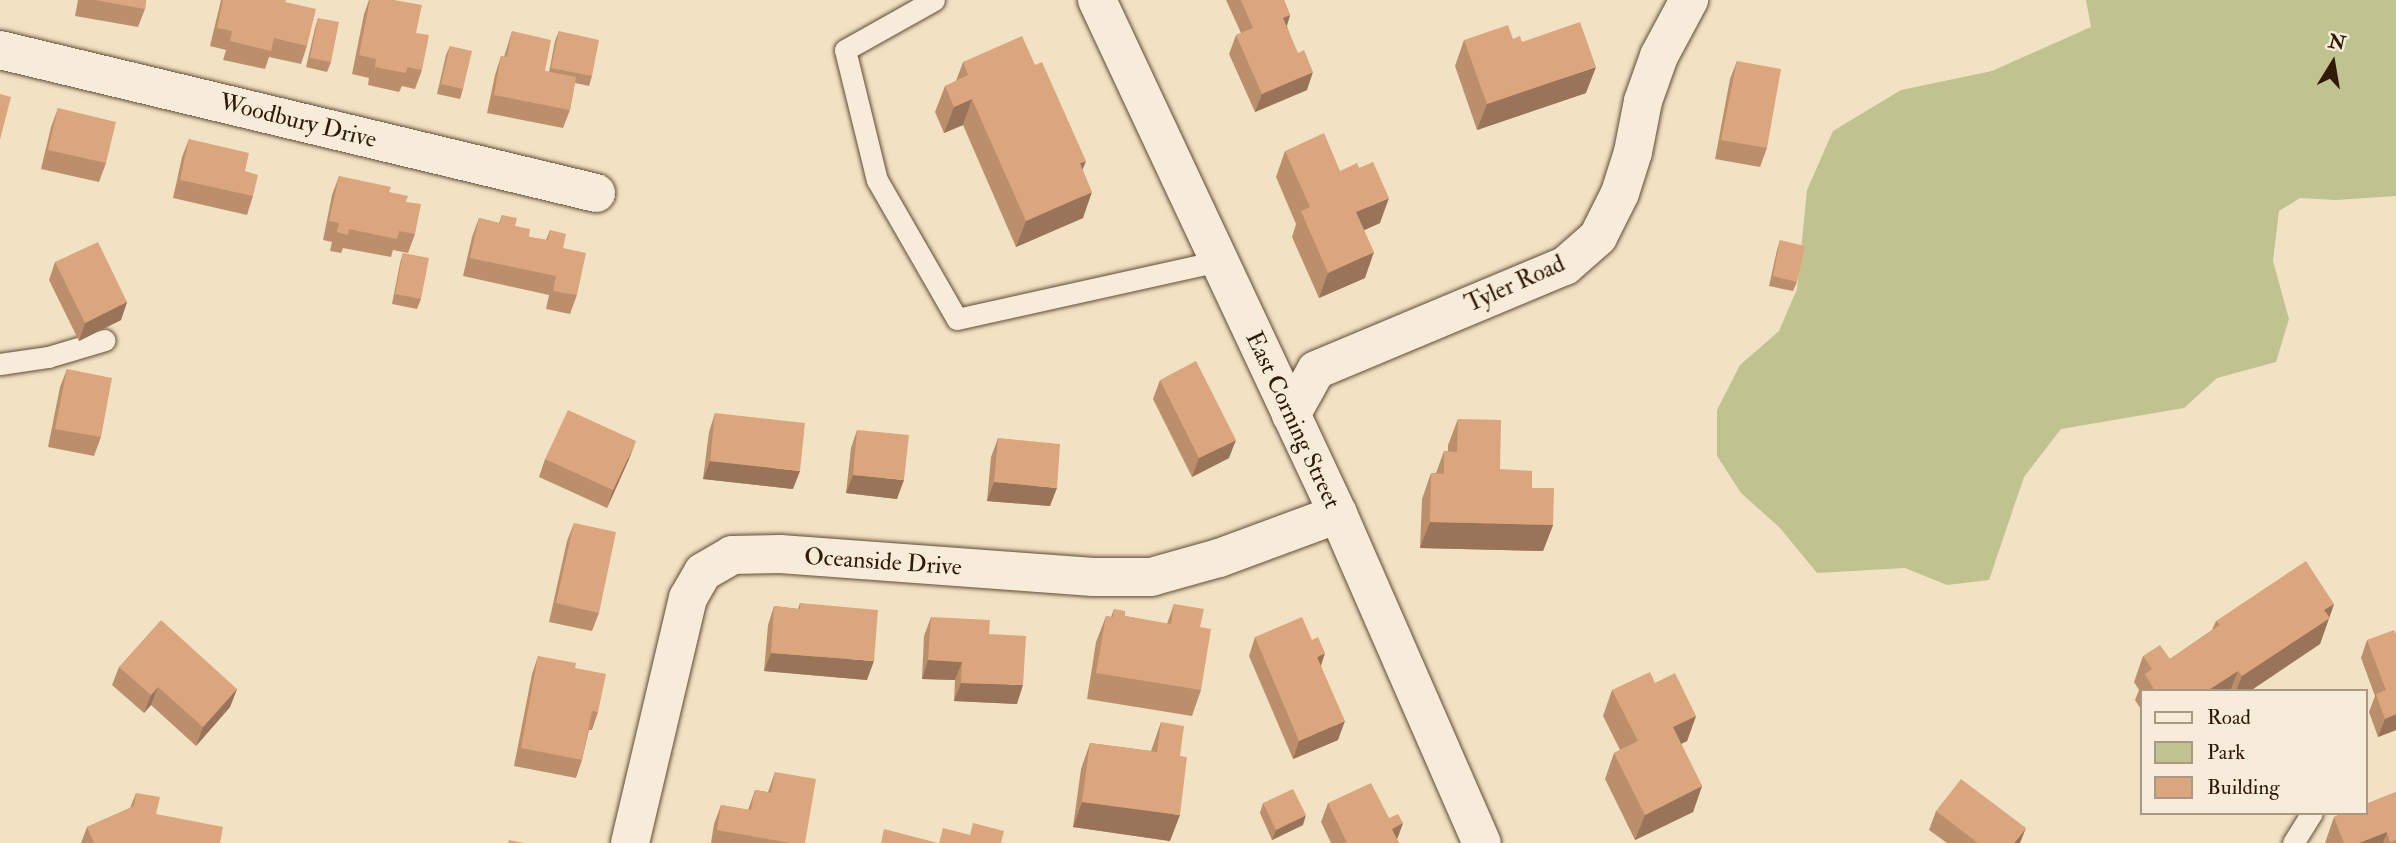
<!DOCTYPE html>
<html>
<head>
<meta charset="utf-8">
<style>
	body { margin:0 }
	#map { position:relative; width:2396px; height:843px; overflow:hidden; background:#f2e2c4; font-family:"IM FELL Double Pica",serif }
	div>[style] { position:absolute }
	.green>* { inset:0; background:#c0c290 }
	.roads { filter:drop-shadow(0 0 2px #614c35) drop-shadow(0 0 2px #614c35) }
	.service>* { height:21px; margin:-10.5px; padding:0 10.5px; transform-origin:10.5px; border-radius:10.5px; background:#f7ecd9 }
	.minor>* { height:38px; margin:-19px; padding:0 19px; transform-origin:19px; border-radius:19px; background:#f7ecd9 }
	.wall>* { inset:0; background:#bc8f6c }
	.shaded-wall>* { inset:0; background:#997458 }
	.building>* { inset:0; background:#dba67e }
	span { translate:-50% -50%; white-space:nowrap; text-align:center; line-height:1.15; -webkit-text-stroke:5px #f7ecd9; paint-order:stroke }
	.street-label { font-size:24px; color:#311a05 }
	.legend { position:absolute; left:2140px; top:689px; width:228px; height:126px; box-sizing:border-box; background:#f7ecd9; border:2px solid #a89884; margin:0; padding:9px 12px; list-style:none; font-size:21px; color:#311a05 }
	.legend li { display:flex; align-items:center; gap:14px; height:35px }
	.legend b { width:35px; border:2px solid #a89884 }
	.north { position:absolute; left:2298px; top:28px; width:70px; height:70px; -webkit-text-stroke:5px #f7ecd9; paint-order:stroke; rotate:11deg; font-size:19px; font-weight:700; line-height:28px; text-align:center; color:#311a05 }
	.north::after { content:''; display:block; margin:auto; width:24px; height:32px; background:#311a05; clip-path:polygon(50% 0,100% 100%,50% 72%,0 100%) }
</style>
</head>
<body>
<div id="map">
	<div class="green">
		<i style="clip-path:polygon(2086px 0,2396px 0,2396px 196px,2336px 200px,2300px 198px,2279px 211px,2273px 261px,2289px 319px,2276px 362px,2217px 378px,2184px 408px,2061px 429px,2024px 477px,1989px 580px,1947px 585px,1905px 568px,1817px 573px,1780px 528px,1741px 493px,1717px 456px,1717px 410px,1740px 365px,1779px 331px,1797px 289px,1807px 190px,1833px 131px,1901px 90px,1992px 71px,2091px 27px)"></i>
	</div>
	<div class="roads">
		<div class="service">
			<i style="left:934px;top:0;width:102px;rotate:150.7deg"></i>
			<i style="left:845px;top:50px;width:134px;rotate:76.2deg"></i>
			<i style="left:877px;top:180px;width:160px;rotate:60.1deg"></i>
			<i style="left:957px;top:319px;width:267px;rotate:-12.5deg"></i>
			<i style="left:0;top:364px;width:49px;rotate:-8.3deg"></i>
			<i style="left:48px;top:357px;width:59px;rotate:-16.6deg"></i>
			<i style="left:2293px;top:843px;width:36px;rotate:-58deg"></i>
		</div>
		<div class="minor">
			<i style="left:1097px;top:0;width:568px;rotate:64.88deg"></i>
			<i style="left:1338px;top:514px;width:359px;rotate:66.4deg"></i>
			<i style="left:0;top:50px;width:613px;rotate:13.49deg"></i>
			<i style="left:1291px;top:415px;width:51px;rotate:-60.9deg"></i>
			<i style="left:1316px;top:370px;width:270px;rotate:-22.7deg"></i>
			<i style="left:1565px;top:266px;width:44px;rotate:-41.3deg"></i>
			<i style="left:1598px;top:237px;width:49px;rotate:-63.4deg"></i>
			<i style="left:1620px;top:193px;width:43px;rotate:-72.4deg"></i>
			<i style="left:1633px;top:152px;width:52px;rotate:-78.9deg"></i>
			<i style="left:1643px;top:101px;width:48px;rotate:-70.4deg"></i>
			<i style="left:1659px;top:56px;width:64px;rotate:-61.8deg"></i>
			<i style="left:630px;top:843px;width:252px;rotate:-76.7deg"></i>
			<i style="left:688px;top:598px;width:30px;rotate:-60deg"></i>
			<i style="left:703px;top:572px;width:34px;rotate:-30deg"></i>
			<i style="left:732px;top:555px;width:48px;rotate:-1.2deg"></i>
			<i style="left:780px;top:554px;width:314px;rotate:4.2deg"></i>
			<i style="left:1093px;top:577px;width:58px"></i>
			<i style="left:1151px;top:577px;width:71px;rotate:-15.6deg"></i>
			<i style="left:1219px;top:558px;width:127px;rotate:-20.3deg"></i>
		</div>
	</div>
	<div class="wall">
		<i style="clip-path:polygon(78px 0,146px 0,145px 9px,138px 27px,75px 16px)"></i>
		<i style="clip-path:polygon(221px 0,286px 0,285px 2px,307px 46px,301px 64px,269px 57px,265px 69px,223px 60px,226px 50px,210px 46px)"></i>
		<i style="clip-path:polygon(369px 0,394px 0,416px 33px,422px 70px,415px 89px,402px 86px,399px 92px,368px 85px,369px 78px,352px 74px,364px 14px)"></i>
		<i style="clip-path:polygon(1226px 0,1284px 0,1290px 15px,1287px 26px,1307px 90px,1255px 112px,1229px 54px,1236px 35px,1241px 33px)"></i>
		<i style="clip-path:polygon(318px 18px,331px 62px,327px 72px,306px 67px,315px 28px)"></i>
		<i style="clip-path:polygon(512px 31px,545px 71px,549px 72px,555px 41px,559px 31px,592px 76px,589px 86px,575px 83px,570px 110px,563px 128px,487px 113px,495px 75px,501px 56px,504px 57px)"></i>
		<i style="clip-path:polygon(1513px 39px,1522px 42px,1586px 93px,1477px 130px,1455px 66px,1464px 40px)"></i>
		<i style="clip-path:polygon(450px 46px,463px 89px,460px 99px,437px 94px,446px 55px)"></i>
		<i style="clip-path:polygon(1737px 61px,1767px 148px,1760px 167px,1715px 159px,1730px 79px)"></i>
		<i style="clip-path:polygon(963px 62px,1083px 170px,1083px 218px,1016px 247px,963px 125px,944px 133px,935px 112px,945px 86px,956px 81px)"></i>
		<i style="clip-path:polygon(58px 108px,106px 163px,99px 182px,41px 169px,51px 127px)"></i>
		<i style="clip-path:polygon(189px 139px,245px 171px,253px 196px,247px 215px,173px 198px,182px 157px)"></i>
		<i style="clip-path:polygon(1285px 151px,1340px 171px,1380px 223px,1364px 230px,1365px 278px,1319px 298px,1292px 237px,1296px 224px,1276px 177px)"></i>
		<i style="clip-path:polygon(339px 176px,389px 192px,406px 202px,415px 234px,408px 253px,393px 250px,391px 257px,343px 248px,341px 253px,330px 251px,332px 242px,323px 240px,332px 195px)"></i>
		<i style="clip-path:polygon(502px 215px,529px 237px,546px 240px,550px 230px,563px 248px,577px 295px,570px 314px,546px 309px,549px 295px,463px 276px,472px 237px,479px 218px,499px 223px)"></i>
		<i style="clip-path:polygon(1780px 240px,1797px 282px,1793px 291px,1769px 286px,1777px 250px)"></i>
		<i style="clip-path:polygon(403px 253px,421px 299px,417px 309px,392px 304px,400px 263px)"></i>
		<i style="clip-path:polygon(55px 262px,127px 302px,121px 320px,79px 341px,49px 280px)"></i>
		<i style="clip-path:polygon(67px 369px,101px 437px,94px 456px,48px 447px,60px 387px)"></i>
		<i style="clip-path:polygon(1160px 380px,1229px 458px,1192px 477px,1153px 399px)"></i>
		<i style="clip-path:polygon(715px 413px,793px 489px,703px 479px,709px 432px)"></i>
		<i style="clip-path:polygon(1458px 419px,1500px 469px,1532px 488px,1553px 525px,1543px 551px,1420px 548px,1422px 499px,1431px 473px,1436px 473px,1444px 451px,1448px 451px,1448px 445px)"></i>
		<i style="clip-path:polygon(857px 430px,897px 499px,846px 493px,851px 448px)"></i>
		<i style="clip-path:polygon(998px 438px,1050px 506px,987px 501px,991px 457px)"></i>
		<i style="clip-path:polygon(545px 459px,629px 459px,607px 508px,539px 477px)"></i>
		<i style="clip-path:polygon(574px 523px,599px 613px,592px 631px,549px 622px,567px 541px)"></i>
		<i style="clip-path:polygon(800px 603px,867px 680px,764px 671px,768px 625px,774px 606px,798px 609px)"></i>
		<i style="clip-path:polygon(1174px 604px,1200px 627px,1201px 690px,1192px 716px,1087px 699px,1096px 642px,1106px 616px,1111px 617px,1114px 609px,1125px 616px,1167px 624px)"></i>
		<i style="clip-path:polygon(2334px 604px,2320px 644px,2250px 691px,2142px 691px,2142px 711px,2135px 700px,2139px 690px,2134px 682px,2143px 656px,2170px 659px,2212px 630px,2216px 621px)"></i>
		<i style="clip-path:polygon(931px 617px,989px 634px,1017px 704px,954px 701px,955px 680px,922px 679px,924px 636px)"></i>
		<i style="clip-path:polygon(2396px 634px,2396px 730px,2378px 737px,2369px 712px,2375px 696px,2361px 658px,2367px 640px)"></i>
		<i style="clip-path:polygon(1255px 637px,1321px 665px,1338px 740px,1293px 759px,1249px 656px)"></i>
		<i style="clip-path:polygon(538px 656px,575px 668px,598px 712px,592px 730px,589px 730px,582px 760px,576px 778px,514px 766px,532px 674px)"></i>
		<i style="clip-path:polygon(119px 667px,237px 689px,230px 707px,196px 746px,151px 705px,144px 713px,112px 685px)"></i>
		<i style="clip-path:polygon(1655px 683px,1696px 716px,1687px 741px,1681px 744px,1702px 786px,1693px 812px,1635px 840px,1605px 779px,1614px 753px,1620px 750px,1603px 716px,1612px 690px)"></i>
		<i style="clip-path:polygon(1161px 722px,1180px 756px,1170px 841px,1073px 827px,1081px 769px,1090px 743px,1151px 751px)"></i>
		<i style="clip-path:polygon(775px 772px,805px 843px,711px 843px,714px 824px,721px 805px,748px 810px,755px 790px,768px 792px)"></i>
		<i style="clip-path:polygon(2396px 792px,2396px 843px,2325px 843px,2334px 817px)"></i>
		<i style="clip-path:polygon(136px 793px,156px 814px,220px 843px,81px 843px,87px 827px,130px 808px)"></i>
		<i style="clip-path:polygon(1263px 803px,1303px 825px,1272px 840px,1260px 813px)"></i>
		<i style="clip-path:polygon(1328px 803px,1389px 818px,1403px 823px,1397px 839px,1399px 843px,1331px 843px,1321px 822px)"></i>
		<i style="clip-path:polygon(1936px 811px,2020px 843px,1947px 843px,1929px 830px)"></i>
	</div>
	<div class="shaded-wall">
		<i style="clip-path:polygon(1290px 15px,1284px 34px,1283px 18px)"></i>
		<i style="clip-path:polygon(1596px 67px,1586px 93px,1477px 130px,1487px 104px)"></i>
		<i style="clip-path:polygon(1313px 72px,1307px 90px,1255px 112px,1262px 94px)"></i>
		<i style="clip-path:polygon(972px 99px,963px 125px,944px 133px,954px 107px)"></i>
		<i style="clip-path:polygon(1086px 161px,1076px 187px,1080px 163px)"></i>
		<i style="clip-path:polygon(1092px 192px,1083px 218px,1016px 247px,1026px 221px)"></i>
		<i style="clip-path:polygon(1389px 198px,1380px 223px,1347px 238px,1356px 212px)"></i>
		<i style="clip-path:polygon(1374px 252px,1365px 278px,1319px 298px,1328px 273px)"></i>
		<i style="clip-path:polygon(127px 302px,121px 320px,79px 341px,85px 323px)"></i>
		<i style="clip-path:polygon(1236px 440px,1229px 458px,1192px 477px,1199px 458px)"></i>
		<i style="clip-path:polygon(636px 441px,629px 459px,607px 508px,613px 490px)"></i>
		<i style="clip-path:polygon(710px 461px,800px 471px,793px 489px,703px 479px)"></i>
		<i style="clip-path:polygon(853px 475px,904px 480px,897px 499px,846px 493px)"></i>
		<i style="clip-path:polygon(994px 482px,1057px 488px,1050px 506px,987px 501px)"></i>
		<i style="clip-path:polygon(1430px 522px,1553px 525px,1543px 551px,1420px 548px)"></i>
		<i style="clip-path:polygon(2334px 604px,2320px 644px,2250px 691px,2236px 691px,2242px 676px,2324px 610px)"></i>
		<i style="clip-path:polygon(771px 653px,874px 661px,867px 680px,764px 671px)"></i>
		<i style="clip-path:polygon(1325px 653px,1319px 672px,1317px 657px)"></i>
		<i style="clip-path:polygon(928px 660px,962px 662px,955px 680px,922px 679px)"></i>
		<i style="clip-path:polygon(2238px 671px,2230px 691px,2207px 691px)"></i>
		<i style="clip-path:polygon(961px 683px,1023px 685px,1017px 704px,954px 701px)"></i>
		<i style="clip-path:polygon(158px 687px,151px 705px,144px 713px,151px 695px)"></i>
		<i style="clip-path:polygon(237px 689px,230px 707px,196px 746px,203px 727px)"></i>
		<i style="clip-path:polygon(2396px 714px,2396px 730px,2378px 737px,2385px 719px)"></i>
		<i style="clip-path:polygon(1696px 716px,1687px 741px,1663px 753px,1673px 727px)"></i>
		<i style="clip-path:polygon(1345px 721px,1338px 740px,1293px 759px,1299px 741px)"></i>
		<i style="clip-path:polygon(1702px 786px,1693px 812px,1635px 840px,1645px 815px)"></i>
		<i style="clip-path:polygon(1082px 802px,1180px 815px,1170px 841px,1073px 827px)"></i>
		<i style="clip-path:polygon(1306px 815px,1303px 825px,1272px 840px,1276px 830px)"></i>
		<i style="clip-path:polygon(1403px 823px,1396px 842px,1392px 829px)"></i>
		<i style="clip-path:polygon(2026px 828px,2020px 843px,2014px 843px)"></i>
		<i style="clip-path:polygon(2387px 832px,2383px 843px,2359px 843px)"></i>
	</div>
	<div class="building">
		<i style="clip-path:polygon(95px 0,146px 0,145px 9px)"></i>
		<i style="clip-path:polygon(223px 0,286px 0,285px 2px,316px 9px,307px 46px,274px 38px,271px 51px,230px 41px,232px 31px,217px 28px)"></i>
		<i style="clip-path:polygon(370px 0,394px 0,422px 5px,416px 33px,429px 35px,422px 70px,407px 67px,406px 73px,375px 67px,376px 59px,359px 55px)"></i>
		<i style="clip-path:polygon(1241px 0,1284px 0,1290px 15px,1283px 18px,1298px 53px,1304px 50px,1313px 72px,1262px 94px,1236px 35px,1253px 28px)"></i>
		<i style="clip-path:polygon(318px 18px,339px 22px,331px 62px,310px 58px)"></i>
		<i style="clip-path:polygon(1580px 22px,1596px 67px,1487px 104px,1464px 40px,1508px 25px,1513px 39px,1520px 36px,1522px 42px)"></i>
		<i style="clip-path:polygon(512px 31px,551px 40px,545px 71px,576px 77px,570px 110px,494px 95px,501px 56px,507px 57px)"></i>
		<i style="clip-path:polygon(559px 31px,599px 40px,592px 76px,551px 68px)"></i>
		<i style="clip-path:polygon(1022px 36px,1035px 65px,1042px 62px,1086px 161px,1080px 163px,1092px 192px,1026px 221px,972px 99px,954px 107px,945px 86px,968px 75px,963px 62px)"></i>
		<i style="clip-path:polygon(450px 46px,472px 51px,463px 89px,441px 84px)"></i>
		<i style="clip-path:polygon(1737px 61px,1781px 69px,1767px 148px,1721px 140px)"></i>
		<i style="clip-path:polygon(0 94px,11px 97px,0 140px)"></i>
		<i style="clip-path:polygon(58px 108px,116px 122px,106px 163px,48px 150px)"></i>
		<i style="clip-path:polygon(1324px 133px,1340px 171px,1357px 163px,1359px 168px,1373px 162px,1389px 198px,1356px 212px,1374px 252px,1328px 273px,1301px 211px,1310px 207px,1285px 151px)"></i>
		<i style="clip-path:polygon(189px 139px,249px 153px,245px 171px,258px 175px,253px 196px,180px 180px)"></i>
		<i style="clip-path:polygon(339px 176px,391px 187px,389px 192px,408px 196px,406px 202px,421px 204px,415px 234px,399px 231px,397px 239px,349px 229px,348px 235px,337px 232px,339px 223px,329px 221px)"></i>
		<i style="clip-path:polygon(502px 215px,517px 218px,515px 226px,530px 229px,529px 237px,548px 240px,550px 230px,566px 234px,563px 248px,586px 253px,577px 295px,553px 291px,556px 276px,470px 258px,479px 218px,500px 223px)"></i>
		<i style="clip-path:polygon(1780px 240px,1805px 246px,1797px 282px,1773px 276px)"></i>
		<i style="clip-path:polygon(98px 242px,127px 302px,85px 323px,55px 262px)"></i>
		<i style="clip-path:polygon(403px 253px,429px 258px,421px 299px,395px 294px)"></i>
		<i style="clip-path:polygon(1196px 361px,1236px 440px,1199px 458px,1160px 380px)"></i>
		<i style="clip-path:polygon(67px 369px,112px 378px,101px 437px,55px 429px)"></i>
		<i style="clip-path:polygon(568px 410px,636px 441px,613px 490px,545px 459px)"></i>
		<i style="clip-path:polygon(715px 413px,805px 423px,800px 471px,710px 461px)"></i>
		<i style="clip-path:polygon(1458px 419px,1501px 420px,1500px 469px,1532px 471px,1532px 488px,1554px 488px,1553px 525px,1430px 522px,1431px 473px,1444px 474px,1444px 451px,1457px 452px)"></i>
		<i style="clip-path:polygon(857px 430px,909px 435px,904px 480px,853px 475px)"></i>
		<i style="clip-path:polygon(998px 438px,1060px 444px,1057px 488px,994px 482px)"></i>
		<i style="clip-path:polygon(574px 523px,616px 532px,599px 613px,556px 603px)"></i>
		<i style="clip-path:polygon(2306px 561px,2334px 604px,2324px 610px,2330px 618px,2242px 676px,2238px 671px,2207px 691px,2155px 691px,2145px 674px,2152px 669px,2143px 656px,2160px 645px,2170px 659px,2220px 625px,2216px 621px)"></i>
		<i style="clip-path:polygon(800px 603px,878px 610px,874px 661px,771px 653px,774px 606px,800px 609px)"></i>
		<i style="clip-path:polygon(1174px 604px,1204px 609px,1200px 627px,1211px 629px,1201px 690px,1096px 673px,1106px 616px,1113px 617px,1114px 609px,1125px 611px,1125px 616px,1171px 624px)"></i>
		<i style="clip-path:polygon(931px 617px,990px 620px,989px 634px,1026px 636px,1023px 685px,961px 683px,962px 662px,928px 660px)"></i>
		<i style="clip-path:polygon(1302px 617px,1312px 640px,1318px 637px,1325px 653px,1317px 657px,1345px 721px,1299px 741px,1255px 637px)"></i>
		<i style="clip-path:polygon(161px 620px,237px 689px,203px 727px,158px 687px,151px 695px,119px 667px)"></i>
		<i style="clip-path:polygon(2394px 630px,2396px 634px,2396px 714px,2385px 719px,2376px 694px,2386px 690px,2367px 640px)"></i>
		<i style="clip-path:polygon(538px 656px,576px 663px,575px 668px,606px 674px,598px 712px,592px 711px,582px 760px,521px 748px)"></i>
		<i style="clip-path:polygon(1650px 672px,1655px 683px,1675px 673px,1696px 716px,1673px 727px,1702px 786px,1645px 815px,1614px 753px,1638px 741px,1612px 690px)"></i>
		<i style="clip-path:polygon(1161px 722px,1184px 726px,1180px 756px,1187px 757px,1180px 815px,1082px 802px,1090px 743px,1157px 752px)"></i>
		<i style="clip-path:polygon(775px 772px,816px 779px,805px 843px,790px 843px,717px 830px,721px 805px,751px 810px,755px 790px,771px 793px)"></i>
		<i style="clip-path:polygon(1961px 779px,2026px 828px,2014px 843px,1978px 843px,1936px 811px)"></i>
		<i style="clip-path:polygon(1371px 783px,1389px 818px,1398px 814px,1403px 823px,1392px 829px,1399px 843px,1347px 843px,1328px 803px)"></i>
		<i style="clip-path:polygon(1293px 789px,1306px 815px,1276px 830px,1263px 803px)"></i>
		<i style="clip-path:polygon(2396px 792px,2396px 840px,2390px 842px,2387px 832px,2359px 843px,2344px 843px,2334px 817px,2343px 813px,2366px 813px,2366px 804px)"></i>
		<i style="clip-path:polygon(136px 793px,160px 797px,156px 814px,223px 827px,220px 843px,94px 843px,87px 827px,134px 806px)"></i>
		<i style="clip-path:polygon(973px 823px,1004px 831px,1001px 843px,939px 843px,943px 828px,970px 835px)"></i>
		<i style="clip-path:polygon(884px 829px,938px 843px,881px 843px)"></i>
		<i style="clip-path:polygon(509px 840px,524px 843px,508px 843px)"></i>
	</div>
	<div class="street-label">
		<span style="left:298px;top:121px;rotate:14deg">Woodbury Drive</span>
		<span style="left:1515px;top:284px;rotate:-24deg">Tyler Road</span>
		<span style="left:1293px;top:420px;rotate:65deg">East Corning Street</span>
		<span style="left:883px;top:562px;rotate:4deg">Oceanside Drive</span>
	</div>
	<ul class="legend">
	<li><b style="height:9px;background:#f7ecd9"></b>Road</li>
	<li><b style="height:19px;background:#c0c290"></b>Park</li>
	<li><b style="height:19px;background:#dba67e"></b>Building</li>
	</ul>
	<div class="north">N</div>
</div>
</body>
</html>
